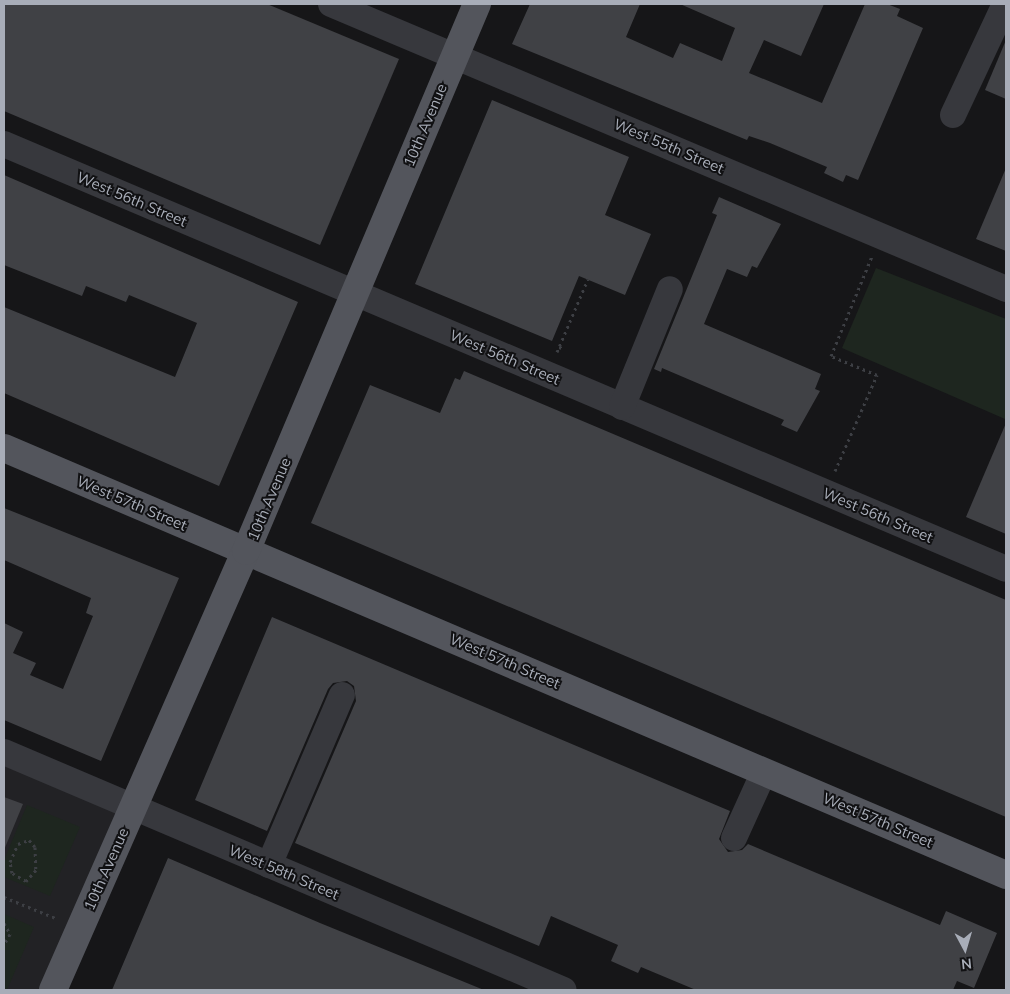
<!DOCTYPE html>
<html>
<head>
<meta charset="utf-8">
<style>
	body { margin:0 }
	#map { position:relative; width:1010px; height:994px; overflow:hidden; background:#161618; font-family:Mulish,sans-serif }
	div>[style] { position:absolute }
	.built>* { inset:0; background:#222225 }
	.green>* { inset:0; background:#1e261f }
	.building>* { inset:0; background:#404145 }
	.path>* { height:3px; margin-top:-1.5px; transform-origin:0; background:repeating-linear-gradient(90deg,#3d3f44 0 2.5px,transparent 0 6.5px) }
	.minor>* { height:26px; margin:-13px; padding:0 13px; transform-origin:13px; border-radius:13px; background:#37383d }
	.major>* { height:28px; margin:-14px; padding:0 14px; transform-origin:14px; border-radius:14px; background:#53555c }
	span { translate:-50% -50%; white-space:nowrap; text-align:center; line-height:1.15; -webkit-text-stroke:4px #111113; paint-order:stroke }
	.street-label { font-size:15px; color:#a8adb8 }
	.frame { position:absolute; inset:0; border:5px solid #a8adb8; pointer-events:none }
	.north { position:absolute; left:940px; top:924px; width:50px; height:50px; -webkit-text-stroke:4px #111113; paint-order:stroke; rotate:174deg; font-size:14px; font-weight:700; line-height:20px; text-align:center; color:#a8adb8 }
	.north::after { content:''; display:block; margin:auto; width:18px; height:22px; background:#a8adb8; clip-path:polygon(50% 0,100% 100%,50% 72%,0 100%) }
</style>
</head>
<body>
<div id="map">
	<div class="built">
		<i style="clip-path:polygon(4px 752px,133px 808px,53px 990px,4px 990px)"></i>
	</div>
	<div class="green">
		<i style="clip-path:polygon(876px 268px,1006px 319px,1005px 419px,842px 348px)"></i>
		<i style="clip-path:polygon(27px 805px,80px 827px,50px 896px,4px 877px,4px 860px)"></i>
		<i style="clip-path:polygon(4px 914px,34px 927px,7px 990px,4px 990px)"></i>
	</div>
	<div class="building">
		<i style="clip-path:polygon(4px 4px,267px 4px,399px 59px,320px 245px,4px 111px)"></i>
		<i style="clip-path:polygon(530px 4px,640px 4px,626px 37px,673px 58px,680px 43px,722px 61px,735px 28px,680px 4px,824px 4px,801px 56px,764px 40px,749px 73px,822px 103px,865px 4px,887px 4px,900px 9px,897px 16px,923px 28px,858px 180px,846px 175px,843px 182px,824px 173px,827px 167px,770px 143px,749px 136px,747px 140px,512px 44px)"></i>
		<i style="clip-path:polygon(1006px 40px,1006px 99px,985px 90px)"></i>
		<i style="clip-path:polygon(492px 100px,629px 157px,605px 215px,651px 234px,625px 295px,579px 276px,552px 341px,415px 284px)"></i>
		<i style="clip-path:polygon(1006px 168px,1006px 251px,976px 239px)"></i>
		<i style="clip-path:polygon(4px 175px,298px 302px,219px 486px,4px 393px,4px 307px,175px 377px,197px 323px,129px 295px,126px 302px,86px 286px,82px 296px,4px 265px)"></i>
		<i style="clip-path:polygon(719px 197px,781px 224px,757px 268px,752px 266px,747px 277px,727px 269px,704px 324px,821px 374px,815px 389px,820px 391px,797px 432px,781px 425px,784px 420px,662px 368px,661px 372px,654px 369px,717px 215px,712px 213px)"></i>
		<i style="clip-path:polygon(464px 371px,1006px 600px,1006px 817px,311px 523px,370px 385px,440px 413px,455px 378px,460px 380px)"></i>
		<i style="clip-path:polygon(1006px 423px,1006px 534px,966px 517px)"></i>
		<i style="clip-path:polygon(4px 508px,179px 578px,101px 761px,4px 720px,4px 623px,23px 632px,13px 653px,36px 663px,30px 675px,63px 689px,93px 616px,86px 613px,91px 598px,4px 560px)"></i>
		<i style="clip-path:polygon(272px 617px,730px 811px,719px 839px,728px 852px,742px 850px,748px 844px,940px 925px,946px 911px,997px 933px,974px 988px,957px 981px,953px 990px,696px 990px,641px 967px,638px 973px,611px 961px,618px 945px,551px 916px,539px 946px,295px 843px,356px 701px,354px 686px,347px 681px,333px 683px,328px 689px,267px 831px,195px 800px)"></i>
		<i style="clip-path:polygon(4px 797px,23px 804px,4px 850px)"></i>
		<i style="clip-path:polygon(168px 858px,320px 923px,484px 990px,112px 990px)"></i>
	</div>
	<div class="path">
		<i style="left:559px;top:347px;width:6px;rotate:18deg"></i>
		<i style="left:557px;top:352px;width:79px;rotate:-67deg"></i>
		<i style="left:835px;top:471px;width:105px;rotate:-66.4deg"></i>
		<i style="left:877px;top:375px;width:50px;rotate:-157.6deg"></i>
		<i style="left:831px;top:356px;width:108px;rotate:-67.7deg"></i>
		<i style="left:29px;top:840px;width:9px;rotate:49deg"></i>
		<i style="left:35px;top:847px;width:23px;rotate:88deg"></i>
		<i style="left:36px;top:870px;width:15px;rotate:132deg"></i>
		<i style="left:26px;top:881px;width:16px;rotate:-150deg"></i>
		<i style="left:12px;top:873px;width:11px;rotate:-100deg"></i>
		<i style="left:10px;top:862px;width:20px;rotate:-66deg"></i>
		<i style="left:18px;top:844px;width:12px;rotate:-20deg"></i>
		<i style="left:4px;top:897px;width:58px;rotate:22.2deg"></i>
		<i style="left:4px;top:923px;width:13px;rotate:61deg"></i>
		<i style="left:10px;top:934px;width:13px;rotate:119deg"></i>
	</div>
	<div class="minor">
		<i style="left:331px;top:4px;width:733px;rotate:22.89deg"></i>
		<i style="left:953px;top:115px;width:123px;rotate:-64.9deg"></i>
		<i style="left:4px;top:144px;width:1088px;rotate:22.98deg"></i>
		<i style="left:622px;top:407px;width:127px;rotate:-67.9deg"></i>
		<i style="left:4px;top:752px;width:608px;rotate:23.03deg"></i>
		<i style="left:734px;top:838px;width:72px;rotate:-65.6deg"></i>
		<i style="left:269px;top:865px;width:185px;rotate:-66.8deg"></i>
	</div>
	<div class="major">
		<i style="left:4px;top:448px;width:1089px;rotate:23.08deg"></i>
		<i style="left:53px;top:990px;width:480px;rotate:-66.3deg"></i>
		<i style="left:246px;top:551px;width:594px;rotate:-67.11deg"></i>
	</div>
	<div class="street-label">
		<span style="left:425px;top:125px;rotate:-67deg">10th Avenue</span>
		<span style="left:669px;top:146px;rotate:23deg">West 55th Street</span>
		<span style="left:132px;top:199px;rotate:23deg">West 56th Street</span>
		<span style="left:505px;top:357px;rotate:23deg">West 56th Street</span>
		<span style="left:269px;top:499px;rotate:-67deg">10th Avenue</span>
		<span style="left:132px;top:503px;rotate:23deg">West 57th Street</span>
		<span style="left:878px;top:515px;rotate:23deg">West 56th Street</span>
		<span style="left:505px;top:661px;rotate:23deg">West 57th Street</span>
		<span style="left:878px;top:820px;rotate:23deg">West 57th Street</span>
		<span style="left:106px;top:869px;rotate:-66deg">10th Avenue</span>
		<span style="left:284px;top:872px;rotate:23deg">West 58th Street</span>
	</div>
	<div class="frame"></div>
	<div class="north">N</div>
</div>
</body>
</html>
